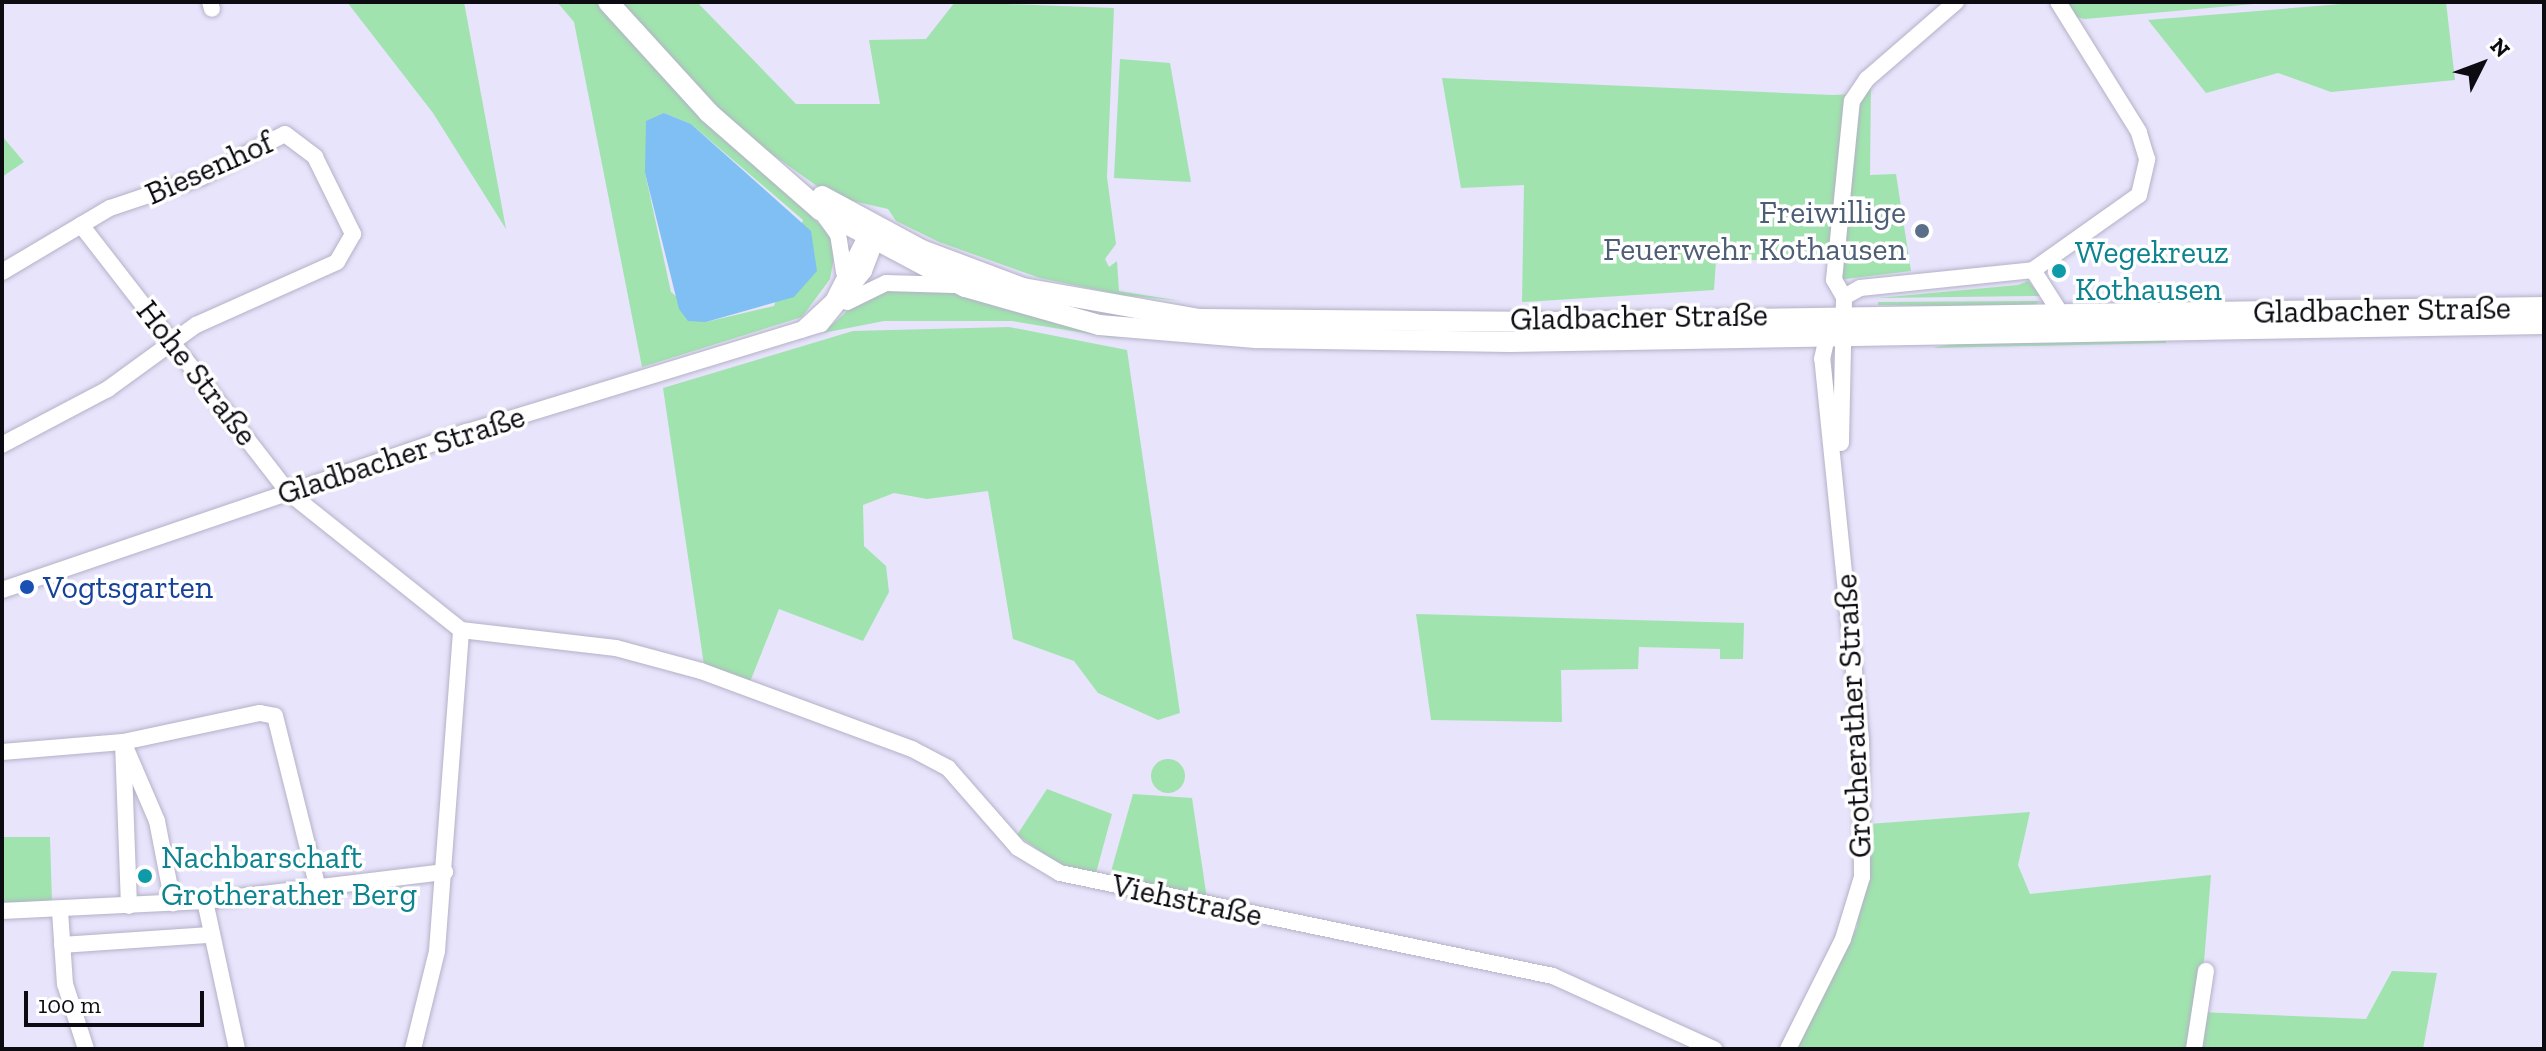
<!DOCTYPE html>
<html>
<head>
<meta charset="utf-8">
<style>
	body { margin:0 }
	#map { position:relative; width:2546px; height:1051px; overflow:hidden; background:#e7e4fb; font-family:"Zilla Slab",serif }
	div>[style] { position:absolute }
	.green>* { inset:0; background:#a0e3ae }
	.round { border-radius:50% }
	.water>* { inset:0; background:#7fbff4 }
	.roads { filter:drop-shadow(0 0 2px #b4b1c7) drop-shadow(0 0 2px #b4b1c7) }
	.minor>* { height:16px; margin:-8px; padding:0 8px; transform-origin:8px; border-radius:8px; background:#fff }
	.major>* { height:20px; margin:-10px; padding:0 10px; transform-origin:10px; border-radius:10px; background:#fff }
	.dots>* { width:22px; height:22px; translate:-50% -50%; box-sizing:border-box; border:4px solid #fff; border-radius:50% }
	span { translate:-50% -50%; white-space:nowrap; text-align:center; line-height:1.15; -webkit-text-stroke:7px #fff; paint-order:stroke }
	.street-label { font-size:32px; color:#0c0b12 }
	.service-label { font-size:32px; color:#4e5e75 }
	.right { translate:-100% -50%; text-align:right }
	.culture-label { font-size:32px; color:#0d838f }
	.left { translate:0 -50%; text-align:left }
	.transit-label { font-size:32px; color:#164399 }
	.frame { position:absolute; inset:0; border:4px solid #0c0b12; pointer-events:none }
	.north { position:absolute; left:2442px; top:24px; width:80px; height:80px; -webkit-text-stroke:6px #fff; paint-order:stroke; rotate:48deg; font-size:22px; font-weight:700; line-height:32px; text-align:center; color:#0c0b12 }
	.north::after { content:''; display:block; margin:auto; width:28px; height:36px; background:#0c0b12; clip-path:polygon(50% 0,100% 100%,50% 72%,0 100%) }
	.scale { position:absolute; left:24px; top:991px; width:180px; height:36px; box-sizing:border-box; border:4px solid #0c0b12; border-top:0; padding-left:10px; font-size:24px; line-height:28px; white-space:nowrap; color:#0c0b12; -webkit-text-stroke:6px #fff; paint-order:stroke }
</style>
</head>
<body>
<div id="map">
	<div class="green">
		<i style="clip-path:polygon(347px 2px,464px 2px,506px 229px,433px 113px)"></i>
		<i style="clip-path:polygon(evenodd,557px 2px,600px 2px,827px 232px,836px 246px,830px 279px,802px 317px,642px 367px,574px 22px,557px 2px,664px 113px,691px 124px,803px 220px,774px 306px,706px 322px,671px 292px,645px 173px,664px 113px)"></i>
		<i style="clip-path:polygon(621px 2px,697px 2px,796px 104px,880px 104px,869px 40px,926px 39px,955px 2px,1114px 8px,1107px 177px,1116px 244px,1105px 259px,1109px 267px,1117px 261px,1119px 291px,1181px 301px,1122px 295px,1040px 278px,939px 242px,896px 221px,888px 209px,831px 196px,741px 132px)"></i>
		<i style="clip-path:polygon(2062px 2px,2276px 2px,2085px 19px,2071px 16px)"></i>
		<i style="clip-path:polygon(2366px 2px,2446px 2px,2455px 80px,2331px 92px,2278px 73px,2206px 93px,2148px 20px)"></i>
		<i style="clip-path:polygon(1120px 59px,1170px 63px,1191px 182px,1114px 178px)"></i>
		<i style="clip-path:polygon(1442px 78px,1832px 95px,1859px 94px,1871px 80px,1870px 175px,1896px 174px,1911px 271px,1829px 281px,1831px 260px,1716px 260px,1714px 290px,1522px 302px,1524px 185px,1461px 188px)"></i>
		<i style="clip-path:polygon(2px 136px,24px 162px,2px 177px)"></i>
		<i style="clip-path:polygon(2028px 281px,2041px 296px,1878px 298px,2018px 285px)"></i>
		<i style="clip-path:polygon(938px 287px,1004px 309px,1121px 339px,1012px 321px,884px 321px,823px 333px,858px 301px,889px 289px)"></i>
		<i style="clip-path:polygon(2040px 301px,2032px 307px,1878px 305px,1878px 302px)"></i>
		<i style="clip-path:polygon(1009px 327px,1127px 350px,1180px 713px,1158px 720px,1098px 693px,1074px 661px,1013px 639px,988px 491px,927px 499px,894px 493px,863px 505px,864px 546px,886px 566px,889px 592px,863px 641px,779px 609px,750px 682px,704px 665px,663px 388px,853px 331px)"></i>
		<i style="clip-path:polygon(2166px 339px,2166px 343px,1933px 348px,1959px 343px)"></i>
		<i style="clip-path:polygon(1416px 614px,1744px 623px,1743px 659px,1720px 659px,1720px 649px,1639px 647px,1638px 669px,1561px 670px,1562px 722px,1431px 720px)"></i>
		<i class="round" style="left:1151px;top:759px;width:34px;height:34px"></i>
		<i style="clip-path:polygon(1047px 789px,1112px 814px,1096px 873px,1061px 866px,1017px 835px)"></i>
		<i style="clip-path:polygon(1133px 794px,1192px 798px,1207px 899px,1110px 875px)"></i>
		<i style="clip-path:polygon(2030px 812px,2018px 865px,2030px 894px,2211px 875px,2200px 1012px,2366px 1019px,2392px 971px,2437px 973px,2423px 1049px,1796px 1049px,1857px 927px,1869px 824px)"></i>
		<i style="clip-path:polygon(2px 837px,50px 837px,52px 903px,2px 902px)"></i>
	</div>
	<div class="water">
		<i style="clip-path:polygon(664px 113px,691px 124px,811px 231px,817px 271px,794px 297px,706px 322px,688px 321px,679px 309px,645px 173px,646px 121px)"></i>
	</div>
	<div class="roads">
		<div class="minor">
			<i style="left:210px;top:2px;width:7px;rotate:74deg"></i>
			<i style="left:821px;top:211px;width:29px;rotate:54deg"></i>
			<i style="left:838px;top:234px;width:39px;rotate:81deg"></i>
			<i style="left:81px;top:225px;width:338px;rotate:52.2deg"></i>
			<i style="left:288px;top:492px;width:221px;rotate:38.6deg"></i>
			<i style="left:461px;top:630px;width:156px;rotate:6.6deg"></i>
			<i style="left:616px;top:648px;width:88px;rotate:15.1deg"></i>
			<i style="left:701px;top:671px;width:225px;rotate:20.3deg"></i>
			<i style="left:912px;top:749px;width:41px;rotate:27.8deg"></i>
			<i style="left:948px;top:768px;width:106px;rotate:48.8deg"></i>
			<i style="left:1018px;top:848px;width:49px;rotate:30.8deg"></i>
			<i style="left:1060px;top:873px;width:504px;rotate:11.8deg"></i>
			<i style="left:1553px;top:976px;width:177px;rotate:24.4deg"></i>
			<i style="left:2033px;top:270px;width:52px;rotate:57.5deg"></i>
			<i style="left:2px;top:272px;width:126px;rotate:-30.7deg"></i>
			<i style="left:110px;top:208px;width:97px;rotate:-18.6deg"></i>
			<i style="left:202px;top:177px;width:93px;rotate:-27.4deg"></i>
			<i style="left:285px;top:134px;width:38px;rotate:37deg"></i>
			<i style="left:315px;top:157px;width:86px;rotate:63.7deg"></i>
			<i style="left:353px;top:234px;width:32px;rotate:120deg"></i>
			<i style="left:337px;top:262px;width:154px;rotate:155.9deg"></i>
			<i style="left:196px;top:325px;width:109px;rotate:144deg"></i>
			<i style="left:108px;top:389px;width:120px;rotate:152.2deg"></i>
			<i style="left:1844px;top:297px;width:18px;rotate:-29deg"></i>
			<i style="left:1860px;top:288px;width:174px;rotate:-5.9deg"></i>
			<i style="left:2033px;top:270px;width:130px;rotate:-35.3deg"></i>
			<i style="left:2139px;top:195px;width:37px;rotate:-77deg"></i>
			<i style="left:2147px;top:159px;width:28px;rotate:-107deg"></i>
			<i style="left:2139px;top:132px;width:153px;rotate:-121.9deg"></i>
			<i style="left:847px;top:302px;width:43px;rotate:-26deg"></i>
			<i style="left:886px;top:283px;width:68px;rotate:1.7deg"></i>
			<i style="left:1841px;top:443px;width:146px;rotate:-88.8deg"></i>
			<i style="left:1844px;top:297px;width:20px;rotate:-120deg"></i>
			<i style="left:1834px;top:280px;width:180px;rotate:-84.3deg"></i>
			<i style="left:1852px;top:101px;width:27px;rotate:-56deg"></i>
			<i style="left:1867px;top:79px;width:118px;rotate:-40.9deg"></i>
			<i style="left:2px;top:590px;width:491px;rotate:-18.8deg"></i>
			<i style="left:467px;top:432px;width:370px;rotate:-17deg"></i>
			<i style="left:821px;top:324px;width:68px;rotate:-50.9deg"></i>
			<i style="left:864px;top:271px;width:45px;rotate:-69.1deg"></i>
			<i style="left:880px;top:229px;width:13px;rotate:162deg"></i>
			<i style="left:868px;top:233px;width:76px;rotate:117.2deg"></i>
			<i style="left:833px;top:301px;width:42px;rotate:136.9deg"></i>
			<i style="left:123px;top:742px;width:86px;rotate:66.7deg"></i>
			<i style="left:157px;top:821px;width:84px;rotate:79deg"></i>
			<i style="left:123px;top:742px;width:164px;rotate:87.9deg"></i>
			<i style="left:2px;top:752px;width:121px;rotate:-4.7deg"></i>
			<i style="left:123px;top:742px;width:140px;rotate:-12deg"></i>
			<i style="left:260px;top:713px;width:15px;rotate:11deg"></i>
			<i style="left:275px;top:716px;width:177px;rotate:76deg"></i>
			<i style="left:205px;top:901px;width:151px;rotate:77.8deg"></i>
			<i style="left:2px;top:911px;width:203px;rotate:-2.8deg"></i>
			<i style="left:205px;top:901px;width:242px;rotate:-6.9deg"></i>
			<i style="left:60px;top:911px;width:73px;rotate:86.1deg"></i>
			<i style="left:65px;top:984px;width:68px;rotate:72.1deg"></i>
			<i style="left:62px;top:945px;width:148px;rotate:-3.9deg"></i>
			<i style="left:413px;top:1049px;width:101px;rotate:-76.2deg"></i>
			<i style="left:437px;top:951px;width:322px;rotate:-85.7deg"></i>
			<i style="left:1788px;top:1049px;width:123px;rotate:-63.4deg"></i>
			<i style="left:1843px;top:939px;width:65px;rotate:-73deg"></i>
			<i style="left:1862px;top:877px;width:137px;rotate:-90.4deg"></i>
			<i style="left:1861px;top:740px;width:383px;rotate:-95.8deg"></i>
			<i style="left:1822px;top:359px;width:32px;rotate:-77deg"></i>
			<i style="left:2194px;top:1049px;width:79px;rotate:-81.3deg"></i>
		</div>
		<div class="major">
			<i style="left:608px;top:2px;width:149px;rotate:47.7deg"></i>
			<i style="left:708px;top:112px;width:149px;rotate:41.2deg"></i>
			<i style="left:820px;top:210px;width:164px;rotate:28deg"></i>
			<i style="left:965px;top:287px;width:139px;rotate:15.8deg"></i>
			<i style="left:1099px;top:325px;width:157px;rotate:4.8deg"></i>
			<i style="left:1255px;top:338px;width:255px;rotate:0.9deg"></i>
			<i style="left:1510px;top:342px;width:1034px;rotate:-1deg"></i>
			<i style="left:822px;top:196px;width:114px;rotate:28.4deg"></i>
			<i style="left:922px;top:250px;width:108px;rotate:20.6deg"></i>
			<i style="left:1023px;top:288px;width:179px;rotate:10deg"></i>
			<i style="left:1199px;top:319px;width:351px;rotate:0.5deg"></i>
			<i style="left:1550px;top:322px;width:994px;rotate:-0.86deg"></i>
		</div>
	</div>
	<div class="dots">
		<i style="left:1922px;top:231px;background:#5c6f8a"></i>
		<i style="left:2059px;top:271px;background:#0f9aa8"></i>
		<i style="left:27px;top:587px;background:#1a4fb4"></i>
		<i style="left:145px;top:876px;background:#0f9aa8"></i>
	</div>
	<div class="street-label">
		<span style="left:209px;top:168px;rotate:-24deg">Biesenhof</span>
		<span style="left:2382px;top:310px;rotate:-1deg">Gladbacher Straße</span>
		<span style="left:1639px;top:317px;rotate:-1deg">Gladbacher Straße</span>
		<span style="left:197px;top:373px;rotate:52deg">Hohe Straße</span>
		<span style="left:401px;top:455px;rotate:-18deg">Gladbacher Straße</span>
		<span style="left:1853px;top:716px;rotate:-93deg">Grotherather Straße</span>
		<span style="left:1187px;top:900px;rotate:12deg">Viehstraße</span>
	</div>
	<div class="service-label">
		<span class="right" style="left:1906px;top:231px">Freiwillige<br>Feuerwehr Kothausen</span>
	</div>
	<div class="culture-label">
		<span class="left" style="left:2075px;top:271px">Wegekreuz<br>Kothausen</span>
		<span class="left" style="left:161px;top:876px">Nachbarschaft<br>Grotherather Berg</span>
	</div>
	<div class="transit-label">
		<span class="left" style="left:43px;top:587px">Vogtsgarten</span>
	</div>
	<div class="frame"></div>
	<div class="north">N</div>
	<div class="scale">100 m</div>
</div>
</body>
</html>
